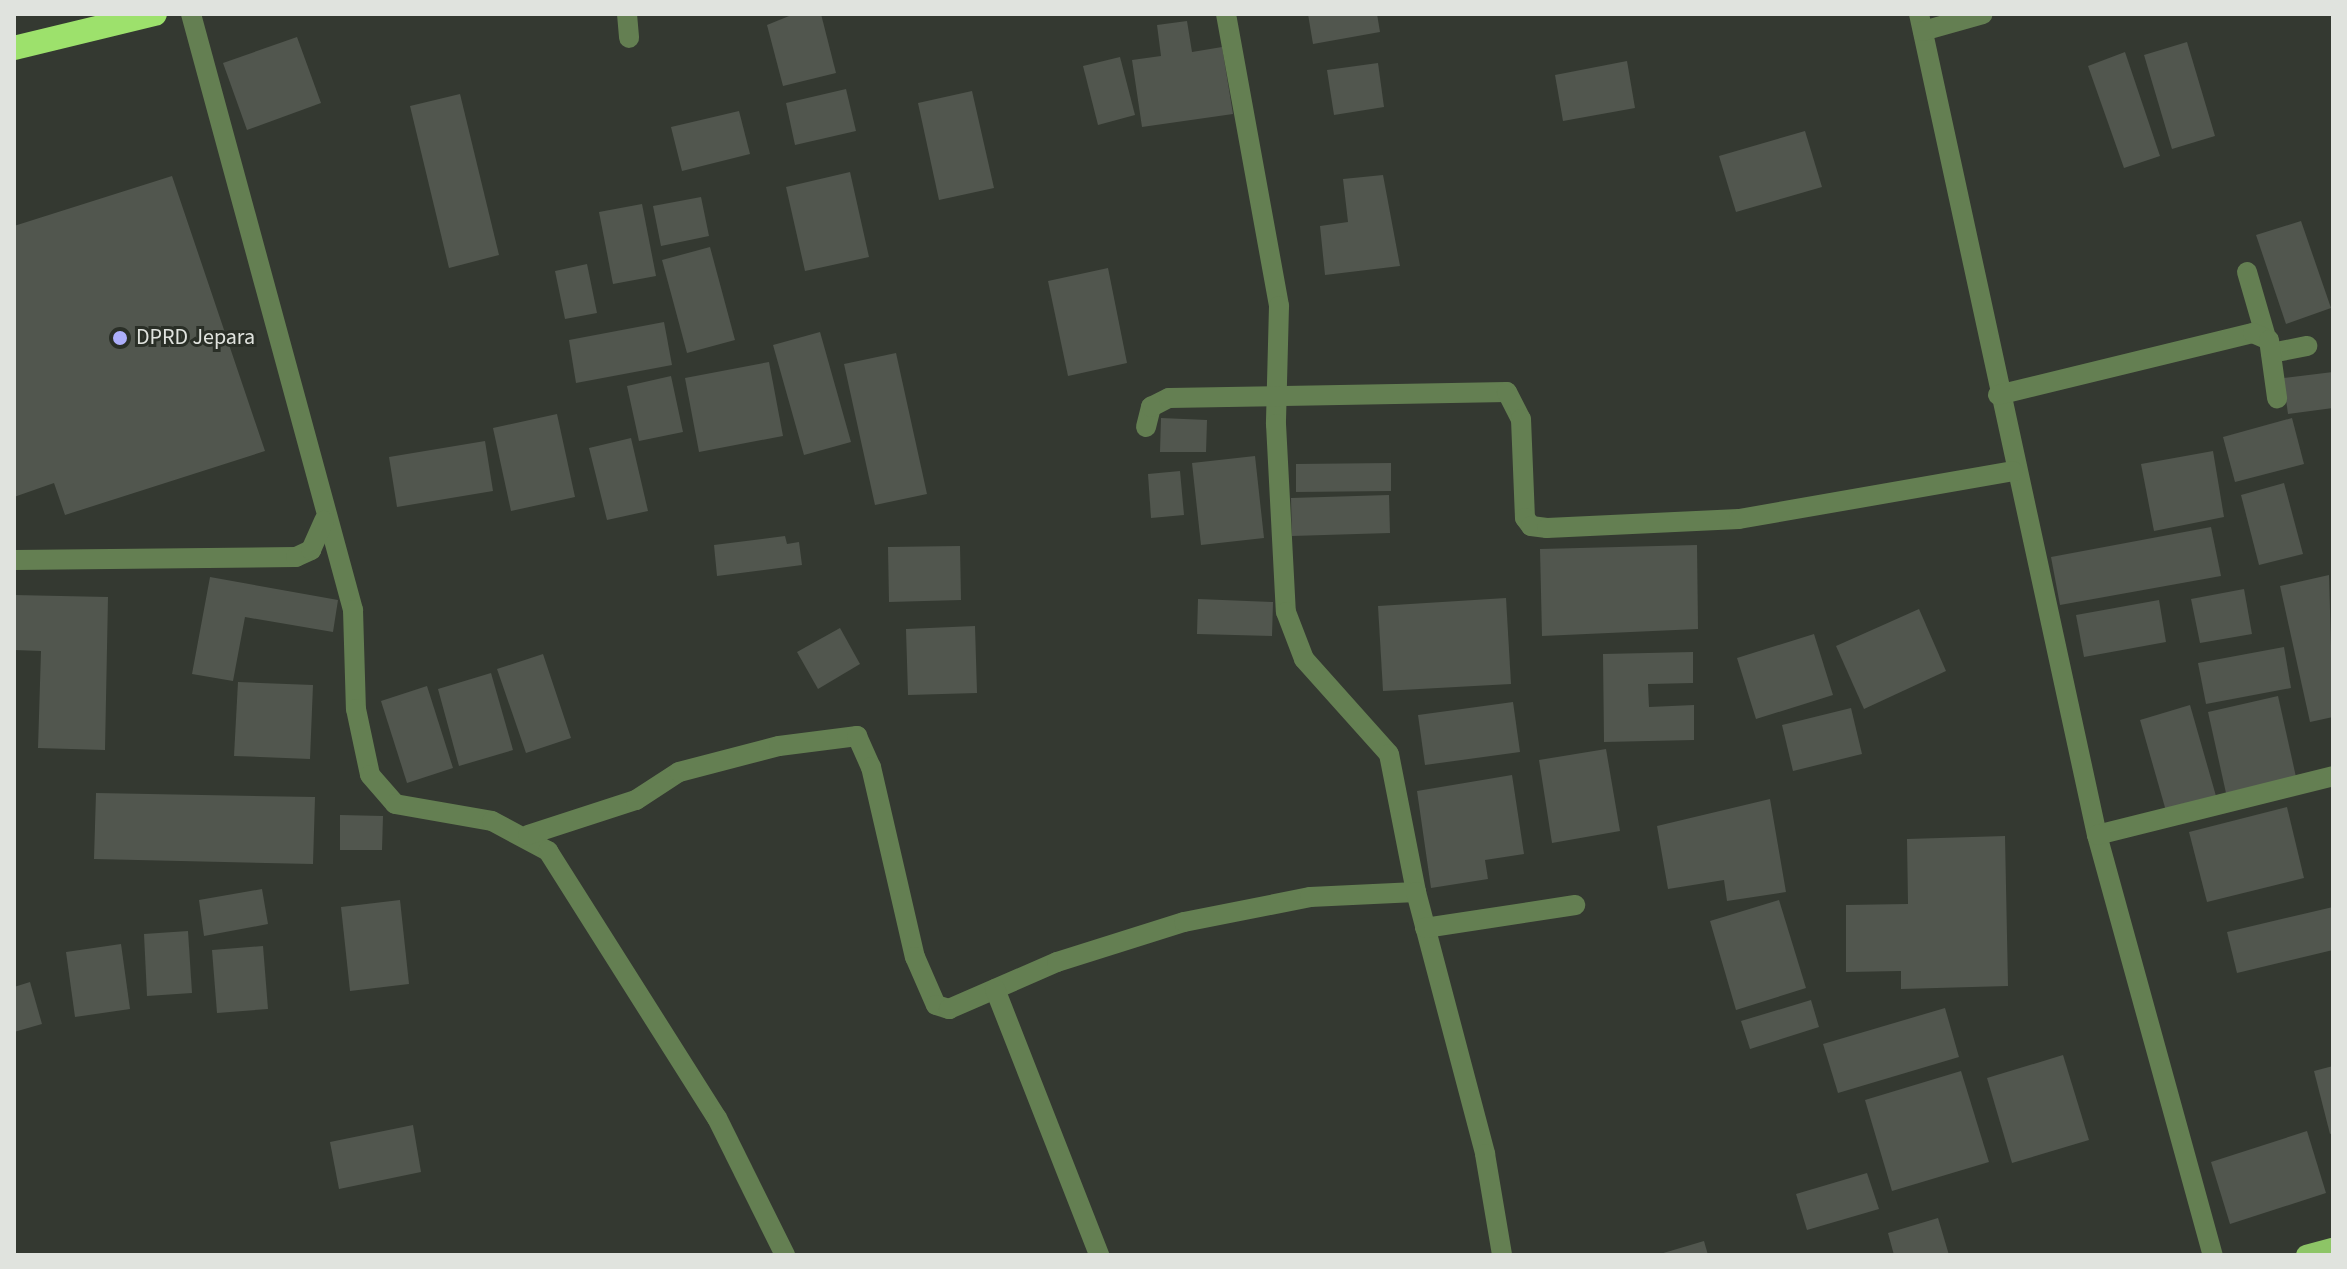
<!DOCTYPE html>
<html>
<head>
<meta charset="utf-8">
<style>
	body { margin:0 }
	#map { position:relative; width:2347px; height:1269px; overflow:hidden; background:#343931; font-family:"Source Sans 3",sans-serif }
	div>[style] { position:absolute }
	.building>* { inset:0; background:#51564e }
	.minor>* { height:20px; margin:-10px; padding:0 10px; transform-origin:10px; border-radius:10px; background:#647f52 }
	.major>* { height:20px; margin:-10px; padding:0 10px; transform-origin:10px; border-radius:10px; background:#8dc566 }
	.highway>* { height:24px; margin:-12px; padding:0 12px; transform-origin:12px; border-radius:12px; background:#9de16c }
	.dots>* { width:22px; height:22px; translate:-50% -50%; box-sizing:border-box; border:4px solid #2a2f27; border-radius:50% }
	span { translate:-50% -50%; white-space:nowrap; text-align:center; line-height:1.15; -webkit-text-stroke:6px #2a2f27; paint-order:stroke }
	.poi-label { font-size:22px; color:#e0e3de }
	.left { translate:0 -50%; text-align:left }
	.frame { position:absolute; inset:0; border:16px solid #e0e3de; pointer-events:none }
</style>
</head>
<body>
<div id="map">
	<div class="building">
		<i style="clip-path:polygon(794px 14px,821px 14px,836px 73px,783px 86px,767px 25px)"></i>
		<i style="clip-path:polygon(1308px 14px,1377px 14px,1380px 32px,1313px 44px)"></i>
		<i style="clip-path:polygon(1187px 21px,1192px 52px,1222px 47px,1233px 114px,1142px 127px,1132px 60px,1161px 56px,1157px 25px)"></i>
		<i style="clip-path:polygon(297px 37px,321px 103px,247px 130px,223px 63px)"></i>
		<i style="clip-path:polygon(2187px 42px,2215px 136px,2172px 149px,2144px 55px)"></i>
		<i style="clip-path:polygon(2125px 52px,2160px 156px,2124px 168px,2088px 66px)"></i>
		<i style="clip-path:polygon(1120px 57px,1135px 115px,1098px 125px,1083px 66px)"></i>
		<i style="clip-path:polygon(1627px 61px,1635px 108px,1563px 121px,1555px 75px)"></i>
		<i style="clip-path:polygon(1378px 63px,1384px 107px,1334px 115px,1327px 70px)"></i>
		<i style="clip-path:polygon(846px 89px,856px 131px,795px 145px,786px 103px)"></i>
		<i style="clip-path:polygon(972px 91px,994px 188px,939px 200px,918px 103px)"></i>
		<i style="clip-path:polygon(460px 94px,499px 255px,449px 268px,410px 106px)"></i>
		<i style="clip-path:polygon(739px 111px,750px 154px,682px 171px,671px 127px)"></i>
		<i style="clip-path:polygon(1805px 131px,1822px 187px,1736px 212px,1719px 156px)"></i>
		<i style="clip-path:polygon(850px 172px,869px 257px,805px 271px,786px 187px)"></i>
		<i style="clip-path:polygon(1383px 175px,1400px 266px,1325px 275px,1320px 226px,1348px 222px,1343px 179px)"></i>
		<i style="clip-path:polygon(172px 176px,265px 451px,65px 515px,54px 483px,14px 497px,14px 226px)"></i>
		<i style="clip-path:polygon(701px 197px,709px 236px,661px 246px,653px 206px)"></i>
		<i style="clip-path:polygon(642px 204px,656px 276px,613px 284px,599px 212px)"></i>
		<i style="clip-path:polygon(2301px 221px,2331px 308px,2286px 324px,2256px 235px)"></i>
		<i style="clip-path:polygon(710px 247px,735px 340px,687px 353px,662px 260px)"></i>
		<i style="clip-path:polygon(587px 264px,597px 313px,565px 319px,555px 271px)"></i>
		<i style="clip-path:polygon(1108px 268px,1127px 363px,1068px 376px,1048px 281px)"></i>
		<i style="clip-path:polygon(664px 322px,672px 365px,576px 383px,569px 340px)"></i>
		<i style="clip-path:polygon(820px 332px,851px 442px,804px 455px,773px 345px)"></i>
		<i style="clip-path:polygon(896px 353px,927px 494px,875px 505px,844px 364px)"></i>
		<i style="clip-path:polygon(769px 362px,783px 436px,699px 452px,685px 378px)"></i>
		<i style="clip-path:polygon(2333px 372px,2333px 408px,2288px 414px,2283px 378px)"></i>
		<i style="clip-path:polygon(671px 376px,683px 432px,639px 441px,627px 386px)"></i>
		<i style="clip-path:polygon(557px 414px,575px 497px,511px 511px,493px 428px)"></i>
		<i style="clip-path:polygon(1161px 418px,1207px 420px,1206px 452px,1160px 452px)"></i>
		<i style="clip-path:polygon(2292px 418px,2304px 464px,2235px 482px,2223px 437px)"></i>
		<i style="clip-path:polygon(631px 438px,648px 511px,607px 520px,589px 448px)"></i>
		<i style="clip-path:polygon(485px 441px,493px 491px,397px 507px,389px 457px)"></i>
		<i style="clip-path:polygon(2213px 451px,2224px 517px,2154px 531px,2141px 464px)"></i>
		<i style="clip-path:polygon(1255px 456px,1264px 538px,1201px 545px,1192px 463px)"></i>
		<i style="clip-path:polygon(1391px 463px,1391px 491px,1296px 492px,1296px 464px)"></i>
		<i style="clip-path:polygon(1180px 471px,1184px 515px,1151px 518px,1148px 474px)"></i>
		<i style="clip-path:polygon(2284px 483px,2303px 554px,2259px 565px,2241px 495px)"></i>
		<i style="clip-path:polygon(1389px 495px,1390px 533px,1292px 536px,1291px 498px)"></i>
		<i style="clip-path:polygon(2211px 527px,2221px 576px,2060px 605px,2051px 557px)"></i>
		<i style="clip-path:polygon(785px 536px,787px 544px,799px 542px,802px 565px,717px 576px,714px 545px)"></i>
		<i style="clip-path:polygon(1697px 545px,1698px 629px,1542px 636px,1540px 549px)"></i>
		<i style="clip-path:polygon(960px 546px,961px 600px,889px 602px,888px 547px)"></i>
		<i style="clip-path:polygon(2329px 575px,2333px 717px,2310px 722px,2280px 586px)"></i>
		<i style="clip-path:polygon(210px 577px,338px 600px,333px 632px,245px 617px,233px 681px,192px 674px)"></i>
		<i style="clip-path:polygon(2244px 589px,2252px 634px,2200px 643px,2191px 599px)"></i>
		<i style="clip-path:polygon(14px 595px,108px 597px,105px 750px,38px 748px,41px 651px,14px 650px)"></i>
		<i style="clip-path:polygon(1506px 598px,1511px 684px,1383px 691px,1378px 606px)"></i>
		<i style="clip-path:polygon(1198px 599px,1273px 602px,1272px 636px,1197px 634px)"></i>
		<i style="clip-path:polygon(2159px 600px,2166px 642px,2084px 657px,2076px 615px)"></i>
		<i style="clip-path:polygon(1919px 609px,1946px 671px,1864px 709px,1836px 646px)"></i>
		<i style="clip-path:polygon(975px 626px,977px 693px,908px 695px,906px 629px)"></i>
		<i style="clip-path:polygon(840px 628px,860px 664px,818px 689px,797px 652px)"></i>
		<i style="clip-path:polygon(1814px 634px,1833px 695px,1756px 719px,1737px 658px)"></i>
		<i style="clip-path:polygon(2284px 647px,2291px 688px,2206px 704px,2198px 663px)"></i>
		<i style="clip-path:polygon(1693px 652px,1693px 683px,1648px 684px,1649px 707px,1694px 705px,1694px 740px,1604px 742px,1603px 654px)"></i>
		<i style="clip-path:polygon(543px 654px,571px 738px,526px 753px,497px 669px)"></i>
		<i style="clip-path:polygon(491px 673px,513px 750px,459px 766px,438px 689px)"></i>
		<i style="clip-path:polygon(238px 682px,313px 685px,310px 759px,234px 756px)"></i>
		<i style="clip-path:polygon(427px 686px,453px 768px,407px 783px,381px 701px)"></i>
		<i style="clip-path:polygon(2278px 696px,2296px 777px,2226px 793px,2208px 712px)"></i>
		<i style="clip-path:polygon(1513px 702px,1520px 752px,1425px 765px,1418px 715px)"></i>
		<i style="clip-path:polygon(2190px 705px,2216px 796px,2166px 811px,2140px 720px)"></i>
		<i style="clip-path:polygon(1851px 708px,1862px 754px,1793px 771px,1782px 725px)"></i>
		<i style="clip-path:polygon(1606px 749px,1620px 831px,1552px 843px,1539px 760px)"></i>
		<i style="clip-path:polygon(1512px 775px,1524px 854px,1485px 860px,1488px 879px,1431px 888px,1417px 791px)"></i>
		<i style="clip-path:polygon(96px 793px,315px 797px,313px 864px,94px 859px)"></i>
		<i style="clip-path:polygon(1770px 799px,1786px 892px,1727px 901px,1724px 880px,1668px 889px,1657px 826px)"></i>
		<i style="clip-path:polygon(2287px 807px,2304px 878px,2207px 902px,2189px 832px)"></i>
		<i style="clip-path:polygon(340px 815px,383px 816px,382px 850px,340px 850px)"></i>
		<i style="clip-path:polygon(2005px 836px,2008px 986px,1901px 989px,1901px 971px,1846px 972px,1846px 905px,1908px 904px,1907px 839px)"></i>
		<i style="clip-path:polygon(262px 889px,268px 924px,204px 936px,199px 900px)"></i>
		<i style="clip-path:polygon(400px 900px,409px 984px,350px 991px,341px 907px)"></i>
		<i style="clip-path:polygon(1779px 900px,1806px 988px,1736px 1010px,1710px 921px)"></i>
		<i style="clip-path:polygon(2333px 907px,2333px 950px,2237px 973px,2227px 932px)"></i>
		<i style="clip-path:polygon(188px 931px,192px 993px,147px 996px,144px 934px)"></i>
		<i style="clip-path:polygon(121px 944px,130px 1009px,75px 1017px,66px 952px)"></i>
		<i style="clip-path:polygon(263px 946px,268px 1009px,217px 1013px,212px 950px)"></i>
		<i style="clip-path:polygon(30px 982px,42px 1024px,14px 1032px,14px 987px)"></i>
		<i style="clip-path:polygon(1811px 1000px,1819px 1027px,1750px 1049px,1741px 1021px)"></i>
		<i style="clip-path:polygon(1945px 1008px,1959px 1057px,1838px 1093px,1823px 1044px)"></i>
		<i style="clip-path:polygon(2063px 1055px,2089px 1140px,2012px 1163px,1987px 1078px)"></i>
		<i style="clip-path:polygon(2333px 1066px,2333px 1133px,2330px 1134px,2314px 1071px)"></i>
		<i style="clip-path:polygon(1961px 1071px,1989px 1162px,1892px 1191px,1865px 1100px)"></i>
		<i style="clip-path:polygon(413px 1125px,421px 1172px,339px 1189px,330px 1142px)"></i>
		<i style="clip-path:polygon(2307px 1131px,2326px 1193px,2230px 1224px,2211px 1162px)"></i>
		<i style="clip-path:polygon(1867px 1173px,1879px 1209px,1807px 1230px,1796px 1194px)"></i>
		<i style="clip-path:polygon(1938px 1218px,1949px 1255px,1894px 1255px,1888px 1233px)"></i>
		<i style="clip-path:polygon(1704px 1241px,1708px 1255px,1660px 1255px,1660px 1254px)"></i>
	</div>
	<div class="minor">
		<i style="left:191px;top:14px;width:618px;rotate:74.79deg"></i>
		<i style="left:353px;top:610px;width:99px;rotate:88.3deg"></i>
		<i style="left:356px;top:709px;width:67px;rotate:78deg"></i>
		<i style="left:370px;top:775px;width:38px;rotate:49deg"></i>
		<i style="left:395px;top:804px;width:98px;rotate:9.9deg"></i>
		<i style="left:492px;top:821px;width:64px;rotate:28.2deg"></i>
		<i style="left:548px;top:851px;width:316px;rotate:57.7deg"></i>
		<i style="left:717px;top:1118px;width:153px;rotate:63.6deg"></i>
		<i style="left:627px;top:14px;width:24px;rotate:85deg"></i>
		<i style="left:1226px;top:14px;width:297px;rotate:79.7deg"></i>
		<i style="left:1279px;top:306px;width:118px;rotate:91.5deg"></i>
		<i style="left:1276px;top:424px;width:188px;rotate:87deg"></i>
		<i style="left:1286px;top:612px;width:50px;rotate:69deg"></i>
		<i style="left:1304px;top:659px;width:127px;rotate:48.2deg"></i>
		<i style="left:1389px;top:754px;width:141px;rotate:78.9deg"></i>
		<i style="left:1919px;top:14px;width:840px;rotate:77.77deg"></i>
		<i style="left:2097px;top:835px;width:436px;rotate:74.6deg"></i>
		<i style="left:1923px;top:31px;width:62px;rotate:-15.8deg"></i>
		<i style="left:2247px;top:272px;width:65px;rotate:73.8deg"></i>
		<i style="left:2271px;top:353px;width:37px;rotate:-11deg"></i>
		<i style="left:1998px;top:395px;width:262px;rotate:-13.7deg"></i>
		<i style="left:2253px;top:333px;width:17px;rotate:24deg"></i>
		<i style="left:2269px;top:340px;width:59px;rotate:82.1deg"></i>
		<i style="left:1146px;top:427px;width:21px;rotate:-76deg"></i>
		<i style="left:1151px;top:407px;width:20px;rotate:-27deg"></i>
		<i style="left:1169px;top:398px;width:338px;rotate:-1deg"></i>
		<i style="left:1507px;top:392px;width:30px;rotate:63deg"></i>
		<i style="left:1521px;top:419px;width:99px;rotate:87.7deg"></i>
		<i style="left:1525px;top:518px;width:10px;rotate:53deg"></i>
		<i style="left:1531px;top:526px;width:16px;rotate:7deg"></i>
		<i style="left:1547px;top:528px;width:192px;rotate:-2.7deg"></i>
		<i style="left:1739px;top:519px;width:278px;rotate:-9.9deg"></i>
		<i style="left:14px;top:560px;width:282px;rotate:-0.6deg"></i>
		<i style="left:296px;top:557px;width:17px;rotate:-25deg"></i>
		<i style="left:311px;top:550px;width:32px;rotate:-66deg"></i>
		<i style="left:528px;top:835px;width:114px;rotate:-18deg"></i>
		<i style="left:636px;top:800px;width:51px;rotate:-33.1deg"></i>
		<i style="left:679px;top:772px;width:103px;rotate:-14.6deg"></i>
		<i style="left:779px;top:746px;width:79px;rotate:-7.3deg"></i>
		<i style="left:857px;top:736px;width:34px;rotate:66deg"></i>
		<i style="left:871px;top:767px;width:195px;rotate:77deg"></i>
		<i style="left:915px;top:957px;width:52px;rotate:66.4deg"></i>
		<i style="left:936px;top:1005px;width:14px;rotate:17deg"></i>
		<i style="left:949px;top:1009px;width:118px;rotate:-23.5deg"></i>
		<i style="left:1057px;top:962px;width:133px;rotate:-17.5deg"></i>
		<i style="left:1184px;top:922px;width:128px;rotate:-11.2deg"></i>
		<i style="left:1310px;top:897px;width:106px;rotate:-2.7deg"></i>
		<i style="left:1416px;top:892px;width:271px;rotate:75.2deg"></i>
		<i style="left:1485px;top:1154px;width:102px;rotate:80.4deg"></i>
		<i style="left:2097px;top:835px;width:243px;rotate:-14deg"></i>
		<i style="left:1425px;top:928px;width:152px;rotate:-8.7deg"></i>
		<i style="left:995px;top:989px;width:286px;rotate:68.6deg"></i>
	</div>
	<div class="major">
		<i style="left:2306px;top:1255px;width:28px;rotate:-15deg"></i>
	</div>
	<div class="highway">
		<i style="left:14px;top:48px;width:145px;rotate:-13.6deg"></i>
	</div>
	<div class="dots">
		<i style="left:120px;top:338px;background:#adaffb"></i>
	</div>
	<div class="poi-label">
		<span class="left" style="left:136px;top:338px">DPRD Jepara</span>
	</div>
	<div class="frame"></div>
</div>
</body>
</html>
